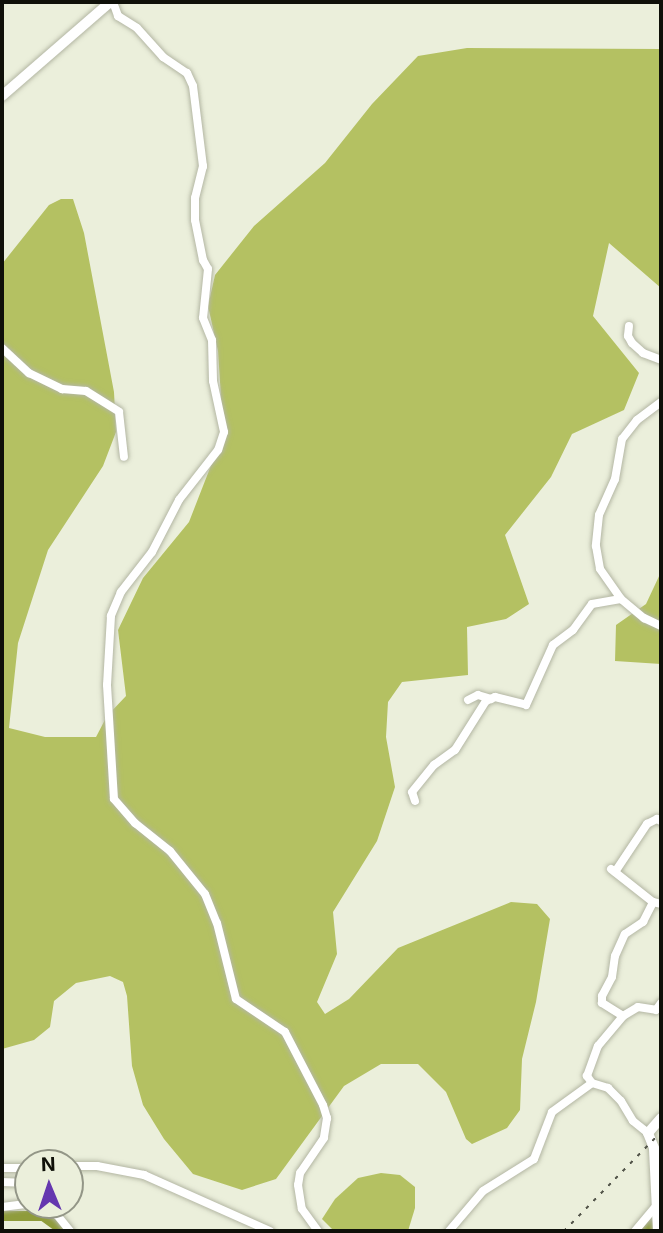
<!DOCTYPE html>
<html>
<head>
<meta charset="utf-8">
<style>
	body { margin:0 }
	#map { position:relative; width:663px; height:1233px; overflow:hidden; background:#ebefdb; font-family:Inter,sans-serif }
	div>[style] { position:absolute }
	.forest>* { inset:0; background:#b4c162 }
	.river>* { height:10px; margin:-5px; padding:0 5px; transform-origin:5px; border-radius:5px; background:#8f9c3b }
	.roads { filter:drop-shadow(0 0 2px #b3b6a3) drop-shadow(0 0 2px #b3b6a3) }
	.minor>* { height:8px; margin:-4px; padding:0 4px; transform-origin:4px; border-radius:4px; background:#fff }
	.major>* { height:10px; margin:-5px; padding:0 5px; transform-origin:5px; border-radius:5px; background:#fff }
	.rail>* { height:2px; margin-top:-1px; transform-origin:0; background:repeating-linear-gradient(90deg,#525449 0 3.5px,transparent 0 10.5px) }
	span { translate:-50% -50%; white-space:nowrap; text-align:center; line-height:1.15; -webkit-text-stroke:7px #ebefdb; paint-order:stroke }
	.frame { position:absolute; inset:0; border:4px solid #0f1009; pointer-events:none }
	.north { position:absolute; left:14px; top:1149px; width:70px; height:70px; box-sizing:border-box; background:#ebefdb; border:2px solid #939687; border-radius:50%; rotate:358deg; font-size:19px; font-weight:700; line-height:28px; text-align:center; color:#0f1009 }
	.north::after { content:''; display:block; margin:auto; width:24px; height:32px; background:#6537af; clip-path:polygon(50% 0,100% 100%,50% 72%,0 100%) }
</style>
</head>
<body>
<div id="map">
	<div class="forest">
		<i style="clip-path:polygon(467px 48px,661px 49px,661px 288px,609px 243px,593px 316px,639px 373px,624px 410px,572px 434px,551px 477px,505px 535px,529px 604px,506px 619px,467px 627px,468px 675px,402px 682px,388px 702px,386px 737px,395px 787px,377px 841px,333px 912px,337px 954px,317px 1002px,325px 1014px,349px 999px,398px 948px,511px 902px,537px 904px,550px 919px,536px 1002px,522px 1059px,520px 1110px,507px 1128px,472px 1144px,466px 1139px,446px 1092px,418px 1064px,381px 1064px,344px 1086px,276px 1179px,242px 1190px,193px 1174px,164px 1139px,143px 1105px,132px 1066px,127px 996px,123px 982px,110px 976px,76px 983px,54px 1001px,50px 1027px,34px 1040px,2px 1049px,2px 264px,49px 205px,61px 199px,73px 199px,84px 233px,114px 392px,116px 432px,103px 466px,48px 550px,18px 643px,9px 728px,45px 737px,96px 737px,107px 716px,126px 696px,118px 630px,143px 578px,189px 522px,217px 450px,222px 413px,218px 351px,208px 306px,215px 275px,254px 226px,325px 163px,372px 104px,418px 56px)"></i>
		<i style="clip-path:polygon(661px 572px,661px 664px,615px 661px,616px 625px,646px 604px)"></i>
		<i style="clip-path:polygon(381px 1173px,400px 1175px,415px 1187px,415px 1208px,408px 1231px,334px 1231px,322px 1219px,335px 1199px,358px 1178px)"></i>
	</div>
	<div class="river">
		<i style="left:2px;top:1216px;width:41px"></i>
		<i style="left:43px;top:1216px;width:26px;rotate:36deg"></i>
		<i style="left:646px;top:1231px;width:22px;rotate:-47deg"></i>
	</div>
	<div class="roads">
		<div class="minor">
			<i style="left:113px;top:2px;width:15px;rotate:70deg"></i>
			<i style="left:118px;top:16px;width:22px;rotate:32deg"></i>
			<i style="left:137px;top:28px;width:39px;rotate:48deg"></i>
			<i style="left:163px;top:57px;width:29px;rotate:34deg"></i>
			<i style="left:187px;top:73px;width:14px;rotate:65deg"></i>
			<i style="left:193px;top:86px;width:81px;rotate:82.9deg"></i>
			<i style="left:203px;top:166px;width:33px;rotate:104deg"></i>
			<i style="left:195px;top:198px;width:22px;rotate:90deg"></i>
			<i style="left:195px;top:220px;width:41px;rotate:78.7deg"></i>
			<i style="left:203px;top:260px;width:10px;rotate:61deg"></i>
			<i style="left:208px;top:269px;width:49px;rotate:95.8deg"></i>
			<i style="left:203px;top:318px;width:24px;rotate:68deg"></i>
			<i style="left:212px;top:340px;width:41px;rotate:88.6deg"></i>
			<i style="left:213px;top:381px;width:52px;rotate:77.8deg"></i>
			<i style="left:224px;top:432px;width:19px;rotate:108deg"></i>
			<i style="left:218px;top:450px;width:63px;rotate:128deg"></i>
			<i style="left:179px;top:500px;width:59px;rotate:117.4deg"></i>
			<i style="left:152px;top:552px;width:51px;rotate:127.8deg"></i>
			<i style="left:121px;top:592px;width:26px;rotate:113deg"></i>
			<i style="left:111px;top:616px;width:69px;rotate:93.3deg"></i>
			<i style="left:107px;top:685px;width:114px;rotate:86.5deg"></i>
			<i style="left:114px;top:799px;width:32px;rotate:49deg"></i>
			<i style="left:135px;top:823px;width:45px;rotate:38.7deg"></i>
			<i style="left:170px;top:851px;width:55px;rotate:50.9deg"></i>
			<i style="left:205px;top:894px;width:31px;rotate:68deg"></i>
			<i style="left:217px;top:923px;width:78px;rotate:76deg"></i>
			<i style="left:236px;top:999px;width:59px;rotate:34deg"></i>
			<i style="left:285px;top:1032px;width:82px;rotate:62.5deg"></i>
			<i style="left:323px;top:1105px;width:14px;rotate:73deg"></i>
			<i style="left:327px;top:1118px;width:20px;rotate:99deg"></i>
			<i style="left:324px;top:1138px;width:42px;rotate:124.4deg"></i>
			<i style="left:300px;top:1173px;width:12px;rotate:99deg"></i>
			<i style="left:298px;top:1185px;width:24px;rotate:81deg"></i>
			<i style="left:302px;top:1209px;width:27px;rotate:54deg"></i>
			<i style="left:629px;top:326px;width:10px;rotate:96deg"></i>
			<i style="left:628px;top:336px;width:8px;rotate:60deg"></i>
			<i style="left:632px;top:343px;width:15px;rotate:42deg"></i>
			<i style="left:643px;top:353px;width:19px;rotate:21deg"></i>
			<i style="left:2px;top:348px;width:37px;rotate:43deg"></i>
			<i style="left:29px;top:373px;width:37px;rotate:26deg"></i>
			<i style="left:62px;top:389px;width:24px;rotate:5deg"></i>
			<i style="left:86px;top:391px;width:39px;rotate:32deg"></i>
			<i style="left:119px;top:412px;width:45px;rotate:83.7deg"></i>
			<i style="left:661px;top:402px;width:30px;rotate:143deg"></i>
			<i style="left:637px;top:420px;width:24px;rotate:128deg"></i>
			<i style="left:622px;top:439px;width:41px;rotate:99.9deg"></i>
			<i style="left:615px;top:479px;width:39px;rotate:114deg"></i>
			<i style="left:599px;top:515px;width:31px;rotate:96deg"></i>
			<i style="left:596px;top:546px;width:23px;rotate:80deg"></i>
			<i style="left:600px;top:569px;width:37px;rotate:55deg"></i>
			<i style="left:621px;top:599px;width:30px;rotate:40deg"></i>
			<i style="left:644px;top:618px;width:19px;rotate:25deg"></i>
			<i style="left:468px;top:700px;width:11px;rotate:-27deg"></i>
			<i style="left:478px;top:695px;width:14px;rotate:17deg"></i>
			<i style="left:415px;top:801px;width:9px;rotate:-108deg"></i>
			<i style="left:412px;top:792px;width:35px;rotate:-51deg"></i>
			<i style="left:434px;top:765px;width:26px;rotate:-36deg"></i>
			<i style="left:455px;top:750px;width:58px;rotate:-57.7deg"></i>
			<i style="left:486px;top:701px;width:10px;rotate:-24deg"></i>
			<i style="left:495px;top:697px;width:32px;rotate:14deg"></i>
			<i style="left:526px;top:705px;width:66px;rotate:-65.8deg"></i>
			<i style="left:553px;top:645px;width:25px;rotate:-37deg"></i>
			<i style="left:573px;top:630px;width:32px;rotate:-54deg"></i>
			<i style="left:592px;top:604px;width:29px;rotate:-10deg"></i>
			<i style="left:611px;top:869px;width:53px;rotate:38.2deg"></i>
			<i style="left:653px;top:902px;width:8px;rotate:14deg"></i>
			<i style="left:615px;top:872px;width:58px;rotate:-56.3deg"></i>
			<i style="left:647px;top:824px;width:11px;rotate:-27deg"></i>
			<i style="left:657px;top:819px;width:4px;rotate:27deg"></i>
			<i style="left:623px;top:1016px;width:25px;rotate:-148deg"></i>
			<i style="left:602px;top:1003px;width:7px;rotate:-90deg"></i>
			<i style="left:602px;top:996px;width:21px;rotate:-62deg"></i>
			<i style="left:612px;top:977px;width:21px;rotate:-82deg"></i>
			<i style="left:615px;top:956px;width:24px;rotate:-66deg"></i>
			<i style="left:625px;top:934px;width:22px;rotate:-34deg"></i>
			<i style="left:643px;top:922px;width:22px;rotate:-63deg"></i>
			<i style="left:592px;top:1083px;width:9px;rotate:-126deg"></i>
			<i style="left:587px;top:1076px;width:32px;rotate:-70deg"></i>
			<i style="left:598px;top:1046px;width:39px;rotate:-50deg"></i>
			<i style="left:623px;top:1016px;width:17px;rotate:-31deg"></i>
			<i style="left:638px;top:1007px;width:18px;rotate:9deg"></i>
			<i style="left:656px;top:1010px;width:9px;rotate:-54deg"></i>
			<i style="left:70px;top:1166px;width:27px"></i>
			<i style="left:97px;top:1166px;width:48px;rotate:10.8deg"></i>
			<i style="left:144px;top:1175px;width:138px;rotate:24deg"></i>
			<i style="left:2px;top:1168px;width:26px"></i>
			<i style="left:2px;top:1182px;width:26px;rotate:2deg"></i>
			<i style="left:38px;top:1205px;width:21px;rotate:28deg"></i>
			<i style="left:57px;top:1215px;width:21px;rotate:51deg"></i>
			<i style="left:2px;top:1207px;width:26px;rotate:-7deg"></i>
			<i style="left:449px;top:1231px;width:52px;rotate:-49.6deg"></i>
			<i style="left:483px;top:1191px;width:60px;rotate:-32.1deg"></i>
			<i style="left:534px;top:1159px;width:50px;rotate:-69deg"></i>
			<i style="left:552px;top:1112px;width:49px;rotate:-35.9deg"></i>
			<i style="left:592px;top:1083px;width:17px;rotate:17deg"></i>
			<i style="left:608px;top:1088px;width:18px;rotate:45deg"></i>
			<i style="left:621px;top:1101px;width:23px;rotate:59deg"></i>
			<i style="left:633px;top:1121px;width:19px;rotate:39deg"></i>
			<i style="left:635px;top:1231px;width:34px;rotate:-50deg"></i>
		</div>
		<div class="major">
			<i style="left:2px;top:96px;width:143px;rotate:-41deg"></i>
			<i style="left:658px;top:1231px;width:83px;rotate:-92.8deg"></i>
			<i style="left:654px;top:1148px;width:16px;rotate:-112deg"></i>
			<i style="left:648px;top:1133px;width:20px;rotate:-49deg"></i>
		</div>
	</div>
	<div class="rail">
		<i style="left:564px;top:1231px;width:139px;rotate:-45.6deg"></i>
	</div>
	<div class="frame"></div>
	<div class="north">N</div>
</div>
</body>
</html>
